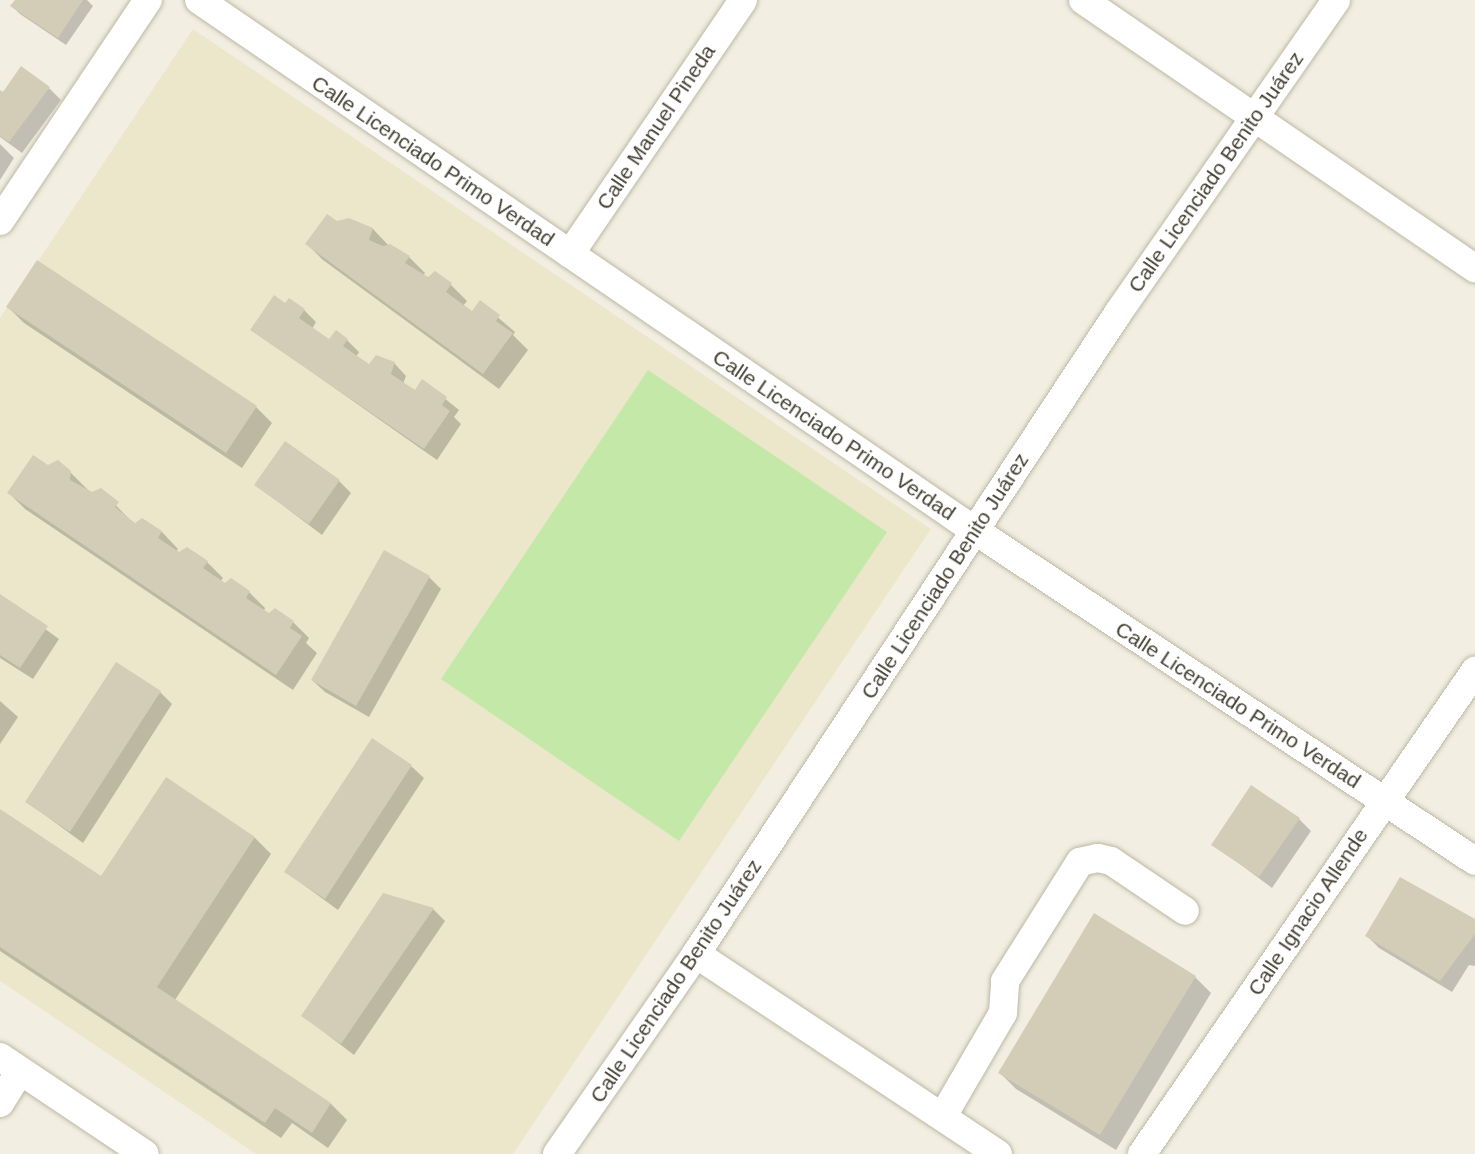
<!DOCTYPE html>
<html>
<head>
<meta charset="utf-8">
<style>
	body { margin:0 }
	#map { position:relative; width:1475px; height:1154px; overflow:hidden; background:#f2efe2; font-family:Arial,sans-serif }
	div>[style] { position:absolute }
	.education>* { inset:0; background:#ece7cb }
	.green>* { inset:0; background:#c3e8a8 }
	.shadow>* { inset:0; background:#0003 }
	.building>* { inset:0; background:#d3ccb7 }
	.roads { filter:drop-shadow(0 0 2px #bdb8a4) drop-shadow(0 0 2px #bdb8a4) }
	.minor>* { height:28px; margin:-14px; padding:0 14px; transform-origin:14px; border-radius:14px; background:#fff }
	span { translate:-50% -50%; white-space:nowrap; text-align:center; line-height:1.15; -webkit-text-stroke:6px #fff; paint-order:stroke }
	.street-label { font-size:21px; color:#433f32 }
</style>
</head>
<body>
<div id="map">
	<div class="education">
		<i style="clip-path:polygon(193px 29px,931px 529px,513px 1154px,256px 1154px,0 981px,0 318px)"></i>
	</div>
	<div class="green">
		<i style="clip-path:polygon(648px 370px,887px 532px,679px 841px,441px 679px)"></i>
	</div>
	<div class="shadow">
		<i style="clip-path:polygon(16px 0,87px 0,93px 6px,66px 45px,20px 14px,12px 6px)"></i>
		<i style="clip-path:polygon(49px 88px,61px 100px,22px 153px,0 137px,0 92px)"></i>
		<i style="clip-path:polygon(0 144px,14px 158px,0 180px)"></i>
		<i style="clip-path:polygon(349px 220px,373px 229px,389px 246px,409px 257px,425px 273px,423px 276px,428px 279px,436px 273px,451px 285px,467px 301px,463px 306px,473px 313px,480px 302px,515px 332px,513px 335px,528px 350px,499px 389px,323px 260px,307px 244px,336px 222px)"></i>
		<i style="clip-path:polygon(37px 262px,256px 407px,272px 423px,242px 468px,24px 323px,8px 307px)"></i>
		<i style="clip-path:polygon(286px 305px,304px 310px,316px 322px,312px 329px,330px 341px,347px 340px,359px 352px,356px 357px,370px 366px,394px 363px,406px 376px,403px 384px,415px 392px,423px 381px,459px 410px,454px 417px,461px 424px,437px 460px,252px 330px)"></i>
		<i style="clip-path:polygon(47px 466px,70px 472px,92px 494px,101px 490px,135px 525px,142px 520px,162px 532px,178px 549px,176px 551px,207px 562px,223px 578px,220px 582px,225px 585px,231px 580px,249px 592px,265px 608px,264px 611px,269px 614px,275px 610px,293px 622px,309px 638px,306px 643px,317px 653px,293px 690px,25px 509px,9px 493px)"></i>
		<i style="clip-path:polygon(339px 481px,351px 493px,322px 535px,256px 485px)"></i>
		<i style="clip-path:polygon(429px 577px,441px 589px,369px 717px,325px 692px,312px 680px)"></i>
		<i style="clip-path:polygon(0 596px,59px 639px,33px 679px,0 658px)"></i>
		<i style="clip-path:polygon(160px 692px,172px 704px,83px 843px,27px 802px)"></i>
		<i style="clip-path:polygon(0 701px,18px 717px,0 744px)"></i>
		<i style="clip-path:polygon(411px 766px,424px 778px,338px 910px,286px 872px)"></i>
		<i style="clip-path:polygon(167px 779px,255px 838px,271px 854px,175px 1000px,331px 1104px,347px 1120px,328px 1148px,292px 1123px,281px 1138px,0 951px,0 811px,101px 878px)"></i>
		<i style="clip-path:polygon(1299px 819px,1311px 831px,1272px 888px,1213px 844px)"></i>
		<i style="clip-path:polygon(433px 909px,445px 921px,354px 1055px,303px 1016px)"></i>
		<i style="clip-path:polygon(1475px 921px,1475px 966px,1469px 965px,1452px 992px,1379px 948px,1367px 936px)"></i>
		<i style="clip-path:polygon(1195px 977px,1211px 993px,1116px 1150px,1016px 1089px,1000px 1073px)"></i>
	</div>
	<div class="building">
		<i style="clip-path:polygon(15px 0,83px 0,58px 38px,10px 6px)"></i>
		<i style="clip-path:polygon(21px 66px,50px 87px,9px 142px,0 136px,0 90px,3px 92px)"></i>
		<i style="clip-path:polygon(327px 214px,337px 221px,349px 218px,373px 228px,369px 240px,383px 246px,390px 244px,410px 256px,405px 263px,428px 277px,435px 271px,452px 283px,446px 292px,472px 311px,480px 300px,500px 315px,496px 321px,513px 333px,483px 374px,305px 244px)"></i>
		<i style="clip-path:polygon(37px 260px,257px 406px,226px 453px,6px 307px)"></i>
		<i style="clip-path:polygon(274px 295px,285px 303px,289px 298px,305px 309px,299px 318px,329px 339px,336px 330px,348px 339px,343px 346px,369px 364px,376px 355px,395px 362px,391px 374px,415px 390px,422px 379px,447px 397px,442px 405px,450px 411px,424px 449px,250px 330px)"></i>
		<i style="clip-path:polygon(285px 441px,340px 480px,309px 524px,254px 485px)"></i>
		<i style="clip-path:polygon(33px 455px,48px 465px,58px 460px,71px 471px,70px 480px,92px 492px,101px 488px,119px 502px,115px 507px,135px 523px,142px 518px,162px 531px,158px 538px,179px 552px,187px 547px,208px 561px,203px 568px,225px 583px,231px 578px,250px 591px,246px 598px,269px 613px,275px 608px,294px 621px,290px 628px,302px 636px,276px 675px,7px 493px)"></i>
		<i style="clip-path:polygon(384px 550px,430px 576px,356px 706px,311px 680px)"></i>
		<i style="clip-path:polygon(0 594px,48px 626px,20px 668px,0 655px)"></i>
		<i style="clip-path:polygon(116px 662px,161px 691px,70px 832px,25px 802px)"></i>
		<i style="clip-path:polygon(372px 738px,412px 765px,325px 899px,284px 872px)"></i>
		<i style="clip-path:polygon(166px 777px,255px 837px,157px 987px,331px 1103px,312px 1133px,275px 1108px,265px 1123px,0 947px,0 809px,101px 876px)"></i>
		<i style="clip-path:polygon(1251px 785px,1300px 818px,1259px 877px,1211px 845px)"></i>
		<i style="clip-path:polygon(1400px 877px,1475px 919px,1475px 934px,1440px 981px,1365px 936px)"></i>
		<i style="clip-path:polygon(383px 893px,434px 908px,341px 1044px,301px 1016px)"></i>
		<i style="clip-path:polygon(1094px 913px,1196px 976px,1100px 1135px,998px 1073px)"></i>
	</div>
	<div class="roads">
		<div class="minor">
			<i style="left:199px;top:0;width:939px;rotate:34.37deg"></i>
			<i style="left:974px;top:530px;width:600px;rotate:33.45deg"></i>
			<i style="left:1083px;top:0;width:475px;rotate:34.4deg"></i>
			<i style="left:0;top:221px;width:266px;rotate:-56.2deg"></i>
			<i style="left:570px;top:254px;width:307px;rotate:-55.7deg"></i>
			<i style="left:696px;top:954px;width:362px;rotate:33.5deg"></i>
			<i style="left:0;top:1057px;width:174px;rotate:33.8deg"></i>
			<i style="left:0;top:1103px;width:38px;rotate:-58deg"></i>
			<i style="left:943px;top:1116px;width:119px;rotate:-59.8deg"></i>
			<i style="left:1003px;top:1013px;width:32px;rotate:-86deg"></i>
			<i style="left:1005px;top:981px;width:141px;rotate:-57.8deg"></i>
			<i style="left:1080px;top:862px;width:18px;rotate:-13deg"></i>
			<i style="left:1098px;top:858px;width:13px;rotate:13deg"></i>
			<i style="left:1111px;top:861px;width:89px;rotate:34deg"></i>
			<i style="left:557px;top:1154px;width:244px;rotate:-55.2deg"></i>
			<i style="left:696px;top:954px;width:767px;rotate:-56.64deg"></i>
			<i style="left:1118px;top:313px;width:381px;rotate:-55.1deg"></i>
			<i style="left:1142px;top:1154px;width:587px;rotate:-55.42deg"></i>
		</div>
	</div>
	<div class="street-label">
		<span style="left:656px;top:127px;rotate:-56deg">Calle Manuel Pineda</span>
		<span style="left:433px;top:161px;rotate:34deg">Calle Licenciado Primo Verdad</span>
		<span style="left:1216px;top:172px;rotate:-55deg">Calle Licenciado Benito Juárez</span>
		<span style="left:834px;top:435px;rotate:34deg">Calle Licenciado Primo Verdad</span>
		<span style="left:945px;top:576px;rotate:-57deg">Calle Licenciado Benito Juárez</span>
		<span style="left:1238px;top:705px;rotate:33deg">Calle Licenciado Primo Verdad</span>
		<span style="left:1308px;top:912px;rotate:-56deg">Calle Ignacio Allende</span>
		<span style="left:676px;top:981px;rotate:-56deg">Calle Licenciado Benito Juárez</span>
	</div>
</div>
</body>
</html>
